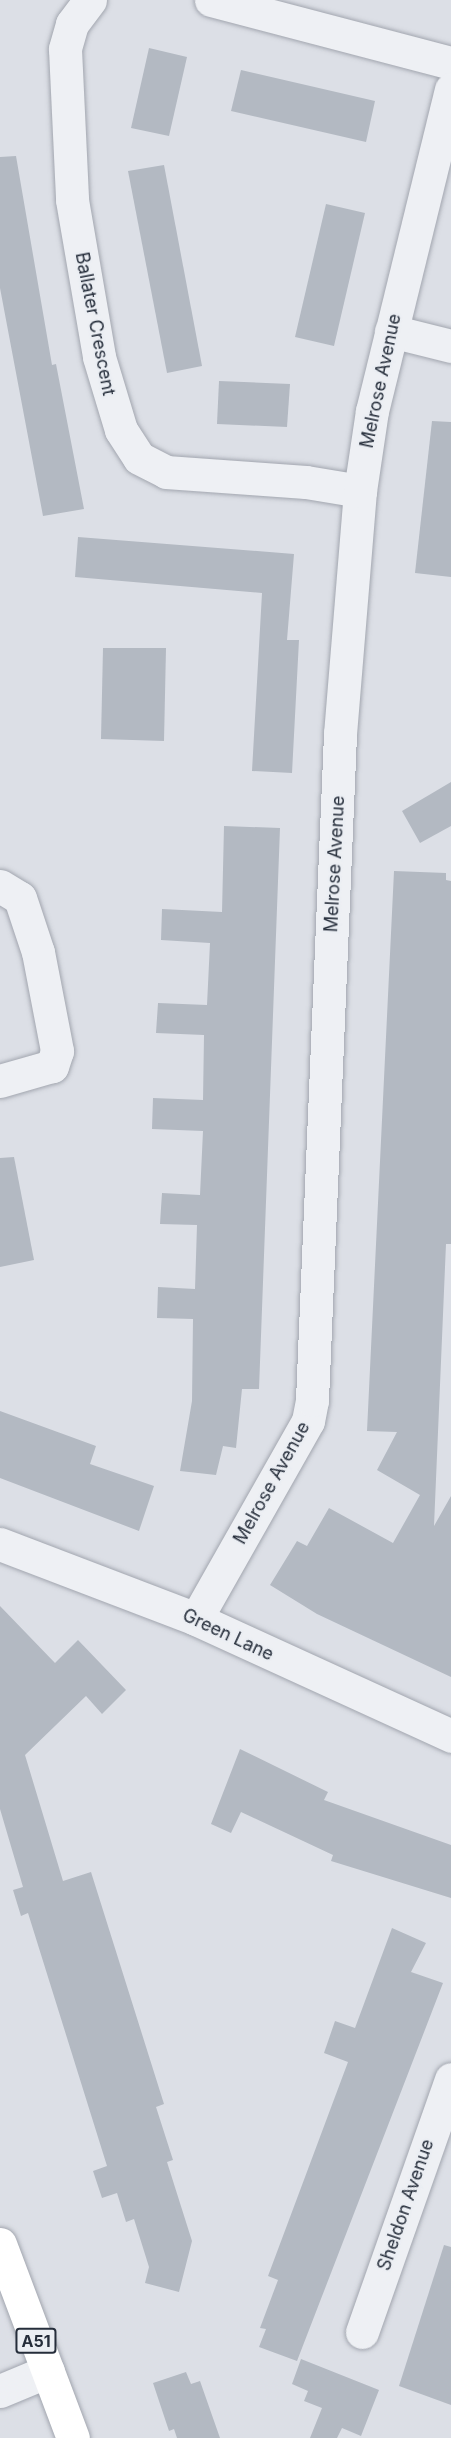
<!DOCTYPE html>
<html>
<head>
<meta charset="utf-8">
<style>
	body { margin:0 }
	#map { position:relative; width:451px; height:2438px; overflow:hidden; background:#dcdfe6; font-family:Inter,sans-serif }
	div>[style] { position:absolute }
	.building>* { inset:0; background:#b3b9c2 }
	.roads { filter:drop-shadow(0 0 2px #a2a6af) drop-shadow(0 0 2px #a2a6af) }
	.minor>* { height:33px; margin:-16.5px; padding:0 16.5px; transform-origin:16.5px; border-radius:16.5px; background:#eef0f4 }
	.highway>* { height:33px; margin:-16.5px; padding:0 16.5px; transform-origin:16.5px; border-radius:16.5px; background:#fff }
	span { translate:-50% -50%; white-space:nowrap; text-align:center; line-height:1.15; -webkit-text-stroke:4.5px #ebeef3; paint-order:stroke }
	.shield-label span { padding:2px 4px; background:#ebeef3; border:2px solid; border-radius:4px; -webkit-text-stroke-width:0 }
	.shield-label { font-size:16px; color:#262e3b; font-weight:700 }
	.street-label { font-size:18px; color:#262e3b }
</style>
</head>
<body>
<div id="map">
	<div class="building">
		<i style="clip-path:polygon(149px 48px,187px 57px,169px 136px,131px 128px)"></i>
		<i style="clip-path:polygon(241px 70px,375px 101px,366px 142px,231px 111px)"></i>
		<i style="clip-path:polygon(16px 156px,52px 365px,56px 364px,84px 509px,43px 516px,0 288px,0 157px)"></i>
		<i style="clip-path:polygon(164px 165px,202px 366px,167px 373px,128px 171px)"></i>
		<i style="clip-path:polygon(326px 204px,365px 213px,334px 346px,295px 337px)"></i>
		<i style="clip-path:polygon(219px 381px,290px 384px,287px 427px,217px 424px)"></i>
		<i style="clip-path:polygon(432px 421px,451px 422px,451px 577px,415px 573px)"></i>
		<i style="clip-path:polygon(78px 537px,294px 554px,287px 640px,299px 640px,292px 773px,252px 771px,262px 593px,75px 577px)"></i>
		<i style="clip-path:polygon(103px 648px,166px 648px,164px 741px,101px 739px)"></i>
		<i style="clip-path:polygon(451px 782px,451px 826px,420px 843px,402px 811px)"></i>
		<i style="clip-path:polygon(224px 826px,280px 828px,259px 1389px,242px 1389px,236px 1448px,223px 1446px,216px 1475px,180px 1471px,192px 1401px,193px 1319px,157px 1318px,158px 1287px,195px 1289px,197px 1225px,160px 1224px,161px 1208px,162px 1193px,200px 1195px,203px 1131px,152px 1129px,153px 1098px,203px 1100px,204px 1035px,156px 1033px,158px 1003px,207px 1005px,210px 943px,161px 940px,162px 909px,222px 912px)"></i>
		<i style="clip-path:polygon(394px 871px,446px 873px,446px 880px,451px 881px,451px 1244px,446px 1244px,434px 1526px,451px 1496px,451px 1677px,317px 1614px,270px 1585px,297px 1541px,307px 1546px,329px 1508px,393px 1543px,420px 1495px,377px 1470px,397px 1432px,367px 1431px)"></i>
		<i style="clip-path:polygon(14px 1157px,34px 1260px,0 1267px,0 1158px)"></i>
		<i style="clip-path:polygon(0 1411px,96px 1446px,90px 1464px,154px 1486px,139px 1531px,0 1478px)"></i>
		<i style="clip-path:polygon(0 1606px,55px 1663px,78px 1640px,126px 1690px,102px 1714px,86px 1696px,25px 1755px,63px 1881px,91px 1872px,164px 2104px,156px 2107px,173px 2160px,167px 2162px,192px 2241px,179px 2292px,145px 2283px,149px 2267px,134px 2219px,126px 2222px,117px 2193px,102px 2198px,93px 2171px,107px 2166px,28px 1913px,21px 1916px,13px 1890px,23px 1887px,0 1809px)"></i>
		<i style="clip-path:polygon(240px 1749px,328px 1792px,324px 1800px,451px 1845px,451px 1898px,331px 1861px,333px 1855px,241px 1812px,231px 1833px,211px 1824px)"></i>
		<i style="clip-path:polygon(392px 1928px,426px 1943px,411px 1972px,443px 1983px,297px 2361px,259px 2347px,266px 2329px,260px 2328px,278px 2280px,268px 2276px,348px 2062px,324px 2053px,335px 2021px,355px 2028px)"></i>
		<i style="clip-path:polygon(444px 2245px,451px 2247px,451px 2405px,399px 2386px)"></i>
		<i style="clip-path:polygon(301px 2359px,379px 2390px,361px 2436px,342px 2428px,337px 2438px,310px 2438px,322px 2408px,304px 2401px,308px 2391px,292px 2384px)"></i>
		<i style="clip-path:polygon(186px 2372px,191px 2384px,200px 2381px,220px 2438px,177px 2438px,174px 2429px,169px 2431px,153px 2383px)"></i>
	</div>
	<div class="roads">
		<div class="minor">
			<i style="left:90px;top:0;width:30px;rotate:127deg"></i>
			<i style="left:72px;top:24px;width:26px;rotate:106deg"></i>
			<i style="left:65px;top:49px;width:151px;rotate:87.3deg"></i>
			<i style="left:72px;top:200px;width:159px;rotate:80.2deg"></i>
			<i style="left:99px;top:357px;width:76px;rotate:73.2deg"></i>
			<i style="left:121px;top:430px;width:33px;rotate:57deg"></i>
			<i style="left:139px;top:458px;width:30px;rotate:27deg"></i>
			<i style="left:166px;top:472px;width:140px;rotate:4.1deg"></i>
			<i style="left:306px;top:482px;width:55px;rotate:9.5deg"></i>
			<i style="left:211px;top:0;width:248px;rotate:14.7deg"></i>
			<i style="left:391px;top:331px;width:62px;rotate:14deg"></i>
			<i style="left:0;top:886px;width:23px;rotate:31deg"></i>
			<i style="left:20px;top:898px;width:57px;rotate:71.6deg"></i>
			<i style="left:38px;top:952px;width:101px;rotate:79.1deg"></i>
			<i style="left:57px;top:1051px;width:16px;rotate:108deg"></i>
			<i style="left:52px;top:1066px;width:54px;rotate:163.9deg"></i>
			<i style="left:0;top:1544px;width:210px;rotate:20.9deg"></i>
			<i style="left:196px;top:1619px;width:281px;rotate:24.6deg"></i>
			<i style="left:196px;top:1619px;width:227px;rotate:-60.5deg"></i>
			<i style="left:308px;top:1421px;width:21px;rotate:-79deg"></i>
			<i style="left:312px;top:1400px;width:667px;rotate:-87.59deg"></i>
			<i style="left:340px;top:734px;width:244px;rotate:-85.3deg"></i>
			<i style="left:360px;top:491px;width:81px;rotate:-81.5deg"></i>
			<i style="left:372px;top:411px;width:331px;rotate:-76.2deg"></i>
			<i style="left:362px;top:2332px;width:268px;rotate:-70.6deg"></i>
			<i style="left:0;top:2391px;width:52px;rotate:-22.6deg"></i>
		</div>
		<div class="highway">
			<i style="left:0;top:2244px;width:207px;rotate:69.4deg"></i>
		</div>
	</div>
	<div class="shield-label">
		<span style="left:36px;top:2341px">A51</span>
	</div>
	<div class="street-label">
		<span style="left:95px;top:324px;rotate:79deg">Ballater Crescent</span>
		<span style="left:381px;top:381px;rotate:-78deg">Melrose Avenue</span>
		<span style="left:335px;top:864px;rotate:-87deg">Melrose Avenue</span>
		<span style="left:272px;top:1483px;rotate:-61deg">Melrose Avenue</span>
		<span style="left:228px;top:1635px;rotate:25deg">Green Lane</span>
		<span style="left:406px;top:2205px;rotate:-71deg">Sheldon Avenue</span>
	</div>
</div>
</body>
</html>
